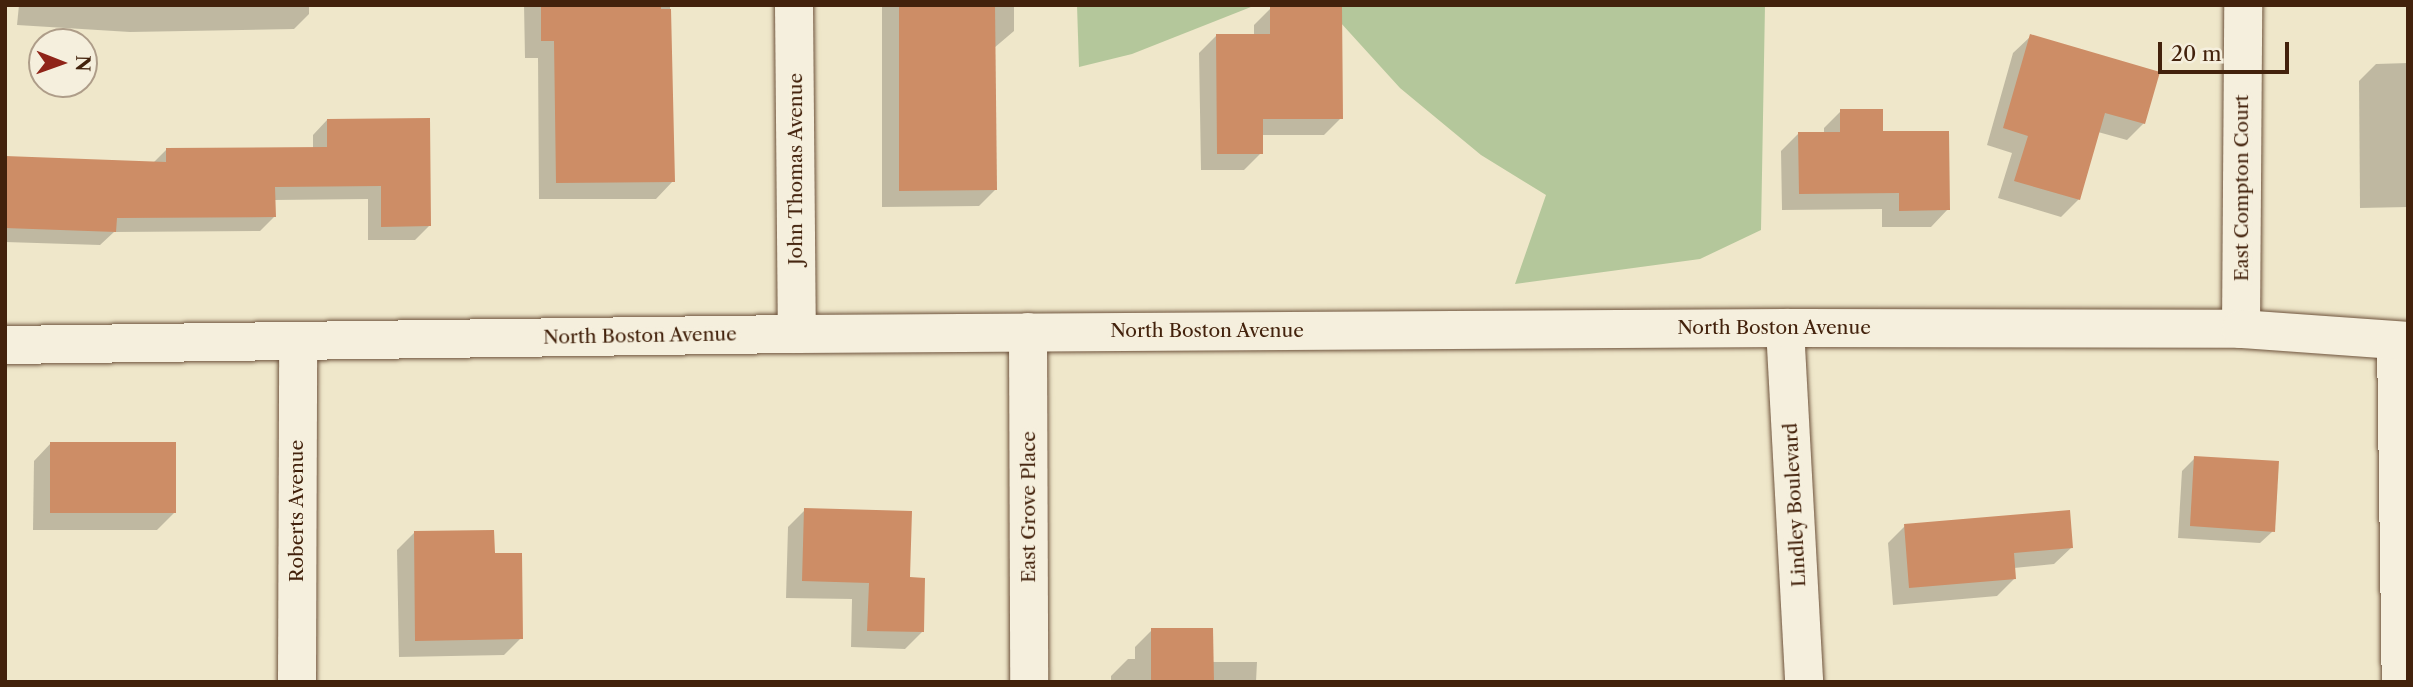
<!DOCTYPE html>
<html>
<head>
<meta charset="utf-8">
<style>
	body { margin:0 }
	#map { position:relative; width:2413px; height:687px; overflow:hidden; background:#efe7ca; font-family:"Libre Caslon Text",serif }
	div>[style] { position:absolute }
	.green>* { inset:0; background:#b4c79b }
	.shadow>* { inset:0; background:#0003 }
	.building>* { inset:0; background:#cd8d66 }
	.roads { filter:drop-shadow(0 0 2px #6e533c) drop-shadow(0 0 2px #6e533c) }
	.street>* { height:38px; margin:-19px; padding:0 19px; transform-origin:19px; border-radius:19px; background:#f5efdd }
	.secondary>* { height:38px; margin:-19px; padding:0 19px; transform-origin:19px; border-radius:19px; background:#f5efdd }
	span { translate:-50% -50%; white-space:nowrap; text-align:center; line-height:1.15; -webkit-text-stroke:7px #f5efdd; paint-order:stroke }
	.street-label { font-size:19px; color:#43220c }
	.frame { position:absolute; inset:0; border:7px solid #43220c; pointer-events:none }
	.north { position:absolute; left:28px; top:28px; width:70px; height:70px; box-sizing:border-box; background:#f5efdd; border:2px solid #ae9d89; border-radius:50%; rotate:91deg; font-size:19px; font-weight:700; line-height:28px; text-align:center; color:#43220c }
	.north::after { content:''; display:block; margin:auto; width:24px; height:32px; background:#8f2418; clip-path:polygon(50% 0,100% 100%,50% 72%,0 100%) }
	.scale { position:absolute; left:2158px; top:42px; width:131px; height:32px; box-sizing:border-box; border:4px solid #43220c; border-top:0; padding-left:9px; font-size:21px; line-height:24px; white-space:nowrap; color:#43220c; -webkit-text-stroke:5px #f5efdd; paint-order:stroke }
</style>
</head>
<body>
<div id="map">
	<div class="green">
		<i style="clip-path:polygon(1077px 5px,1256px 5px,1132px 54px,1079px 67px)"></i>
		<i style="clip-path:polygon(1263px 5px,1765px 5px,1761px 230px,1700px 259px,1515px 284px,1546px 195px,1481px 155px,1400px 88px,1340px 22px)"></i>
	</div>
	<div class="shadow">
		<i style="clip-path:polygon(19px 5px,309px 5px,309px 14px,294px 29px,130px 32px,17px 25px)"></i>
		<i style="clip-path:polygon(524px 5px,670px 5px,673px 181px,656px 199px,539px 199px,538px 58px,525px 58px)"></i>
		<i style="clip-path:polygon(882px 5px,1014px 5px,1014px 31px,994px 48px,996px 189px,979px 206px,882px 207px)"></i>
		<i style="clip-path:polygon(1271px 8px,1341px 118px,1324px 135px,1261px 135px,1261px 153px,1244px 170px,1201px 170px,1199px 53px,1216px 36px,1254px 36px,1254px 25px)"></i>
		<i style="clip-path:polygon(2031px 36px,2144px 123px,2127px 140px,2098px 132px,2079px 199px,2061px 217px,1998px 198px,2012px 153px,1987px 145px,2013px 53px)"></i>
		<i style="clip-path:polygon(2408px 63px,2408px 207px,2360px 208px,2359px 81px,2376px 64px)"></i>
		<i style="clip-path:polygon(1841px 111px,1881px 133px,1948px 209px,1931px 227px,1882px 227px,1882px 209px,1782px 210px,1781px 151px,1798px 134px,1824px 134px,1824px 128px)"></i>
		<i style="clip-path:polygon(327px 120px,429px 226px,415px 240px,368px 240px,368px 199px,274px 200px,274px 217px,260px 231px,114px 232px,100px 245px,5px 242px,5px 158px,153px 163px,166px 150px,313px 149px,313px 135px)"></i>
		<i style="clip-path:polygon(51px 443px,174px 513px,157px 530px,33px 530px,34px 461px)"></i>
		<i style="clip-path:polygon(2195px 458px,2273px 531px,2260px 543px,2178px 538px,2182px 471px)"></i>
		<i style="clip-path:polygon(805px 510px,908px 579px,922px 632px,905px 649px,851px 647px,852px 599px,786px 598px,788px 527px)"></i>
		<i style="clip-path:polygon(1905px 526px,2072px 547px,2054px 564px,2014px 568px,2014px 579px,1997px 596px,1893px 605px,1888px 543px)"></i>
		<i style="clip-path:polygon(414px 533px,493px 555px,521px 638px,504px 655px,399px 657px,397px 550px)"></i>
		<i style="clip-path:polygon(1152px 630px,1212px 662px,1257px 662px,1256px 682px,1111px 682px,1111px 676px,1128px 659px,1135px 659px,1135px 647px)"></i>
	</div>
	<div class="building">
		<i style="clip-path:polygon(541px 5px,661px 5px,661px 9px,671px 9px,675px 182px,556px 183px,554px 41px,541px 41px)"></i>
		<i style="clip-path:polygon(899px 5px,995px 5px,997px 190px,899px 191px)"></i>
		<i style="clip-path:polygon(1270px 6px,1342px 6px,1343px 119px,1263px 119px,1263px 154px,1217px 154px,1216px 34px,1270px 34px)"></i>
		<i style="clip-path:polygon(2030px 34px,2160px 72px,2145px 124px,2105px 113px,2080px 200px,2014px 181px,2028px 136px,2003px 128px)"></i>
		<i style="clip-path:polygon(1840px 109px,1883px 109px,1883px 131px,1949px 131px,1950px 210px,1899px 211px,1899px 193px,1799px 194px,1798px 132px,1840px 132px)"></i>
		<i style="clip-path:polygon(430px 118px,431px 226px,381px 227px,381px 186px,275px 187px,276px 217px,117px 218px,116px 232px,5px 228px,5px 156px,166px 162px,166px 148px,327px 147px,327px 119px)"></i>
		<i style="clip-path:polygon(50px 442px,176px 442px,176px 513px,50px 513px)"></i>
		<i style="clip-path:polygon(2194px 456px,2279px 461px,2275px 532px,2190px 526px)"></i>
		<i style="clip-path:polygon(804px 508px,912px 511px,910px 577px,925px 578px,924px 632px,867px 631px,869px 583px,802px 581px)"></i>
		<i style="clip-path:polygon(2070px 510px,2073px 548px,2014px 553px,2016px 579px,1909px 588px,1904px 524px)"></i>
		<i style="clip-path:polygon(494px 530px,495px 553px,522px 553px,523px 639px,415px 641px,414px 531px)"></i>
		<i style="clip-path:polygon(1151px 628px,1213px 628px,1214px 682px,1151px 682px)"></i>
	</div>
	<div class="roads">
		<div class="street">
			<i style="left:794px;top:5px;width:329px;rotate:89.5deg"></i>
			<i style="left:1785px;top:328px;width:355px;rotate:86.9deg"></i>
			<i style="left:2241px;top:329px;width:324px;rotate:-89.6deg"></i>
			<i style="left:1028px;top:332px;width:350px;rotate:89.8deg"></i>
			<i style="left:2396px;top:342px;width:340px;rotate:89.2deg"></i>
			<i style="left:297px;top:682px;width:341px;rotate:-89.8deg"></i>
		</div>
		<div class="secondary">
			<i style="left:5px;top:345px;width:792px;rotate:-0.8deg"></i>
			<i style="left:797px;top:334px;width:988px;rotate:-0.35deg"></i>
			<i style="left:1785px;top:328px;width:456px;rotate:0.1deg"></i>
			<i style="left:2241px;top:329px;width:167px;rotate:4.1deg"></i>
		</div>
	</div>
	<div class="street-label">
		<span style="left:796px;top:169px;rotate:-90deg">John Thomas Avenue</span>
		<span style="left:2242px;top:188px;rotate:-90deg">East Compton Court</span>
		<span style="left:1774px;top:328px">North Boston Avenue</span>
		<span style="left:1207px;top:331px">North Boston Avenue</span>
		<span style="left:640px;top:336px;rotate:-1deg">North Boston Avenue</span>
		<span style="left:1795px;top:505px;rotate:-93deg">Lindley Boulevard</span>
		<span style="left:1029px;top:507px;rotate:-90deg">East Grove Place</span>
		<span style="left:297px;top:511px;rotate:-90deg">Roberts Avenue</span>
	</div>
	<div class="frame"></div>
	<div class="north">N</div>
	<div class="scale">20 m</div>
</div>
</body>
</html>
